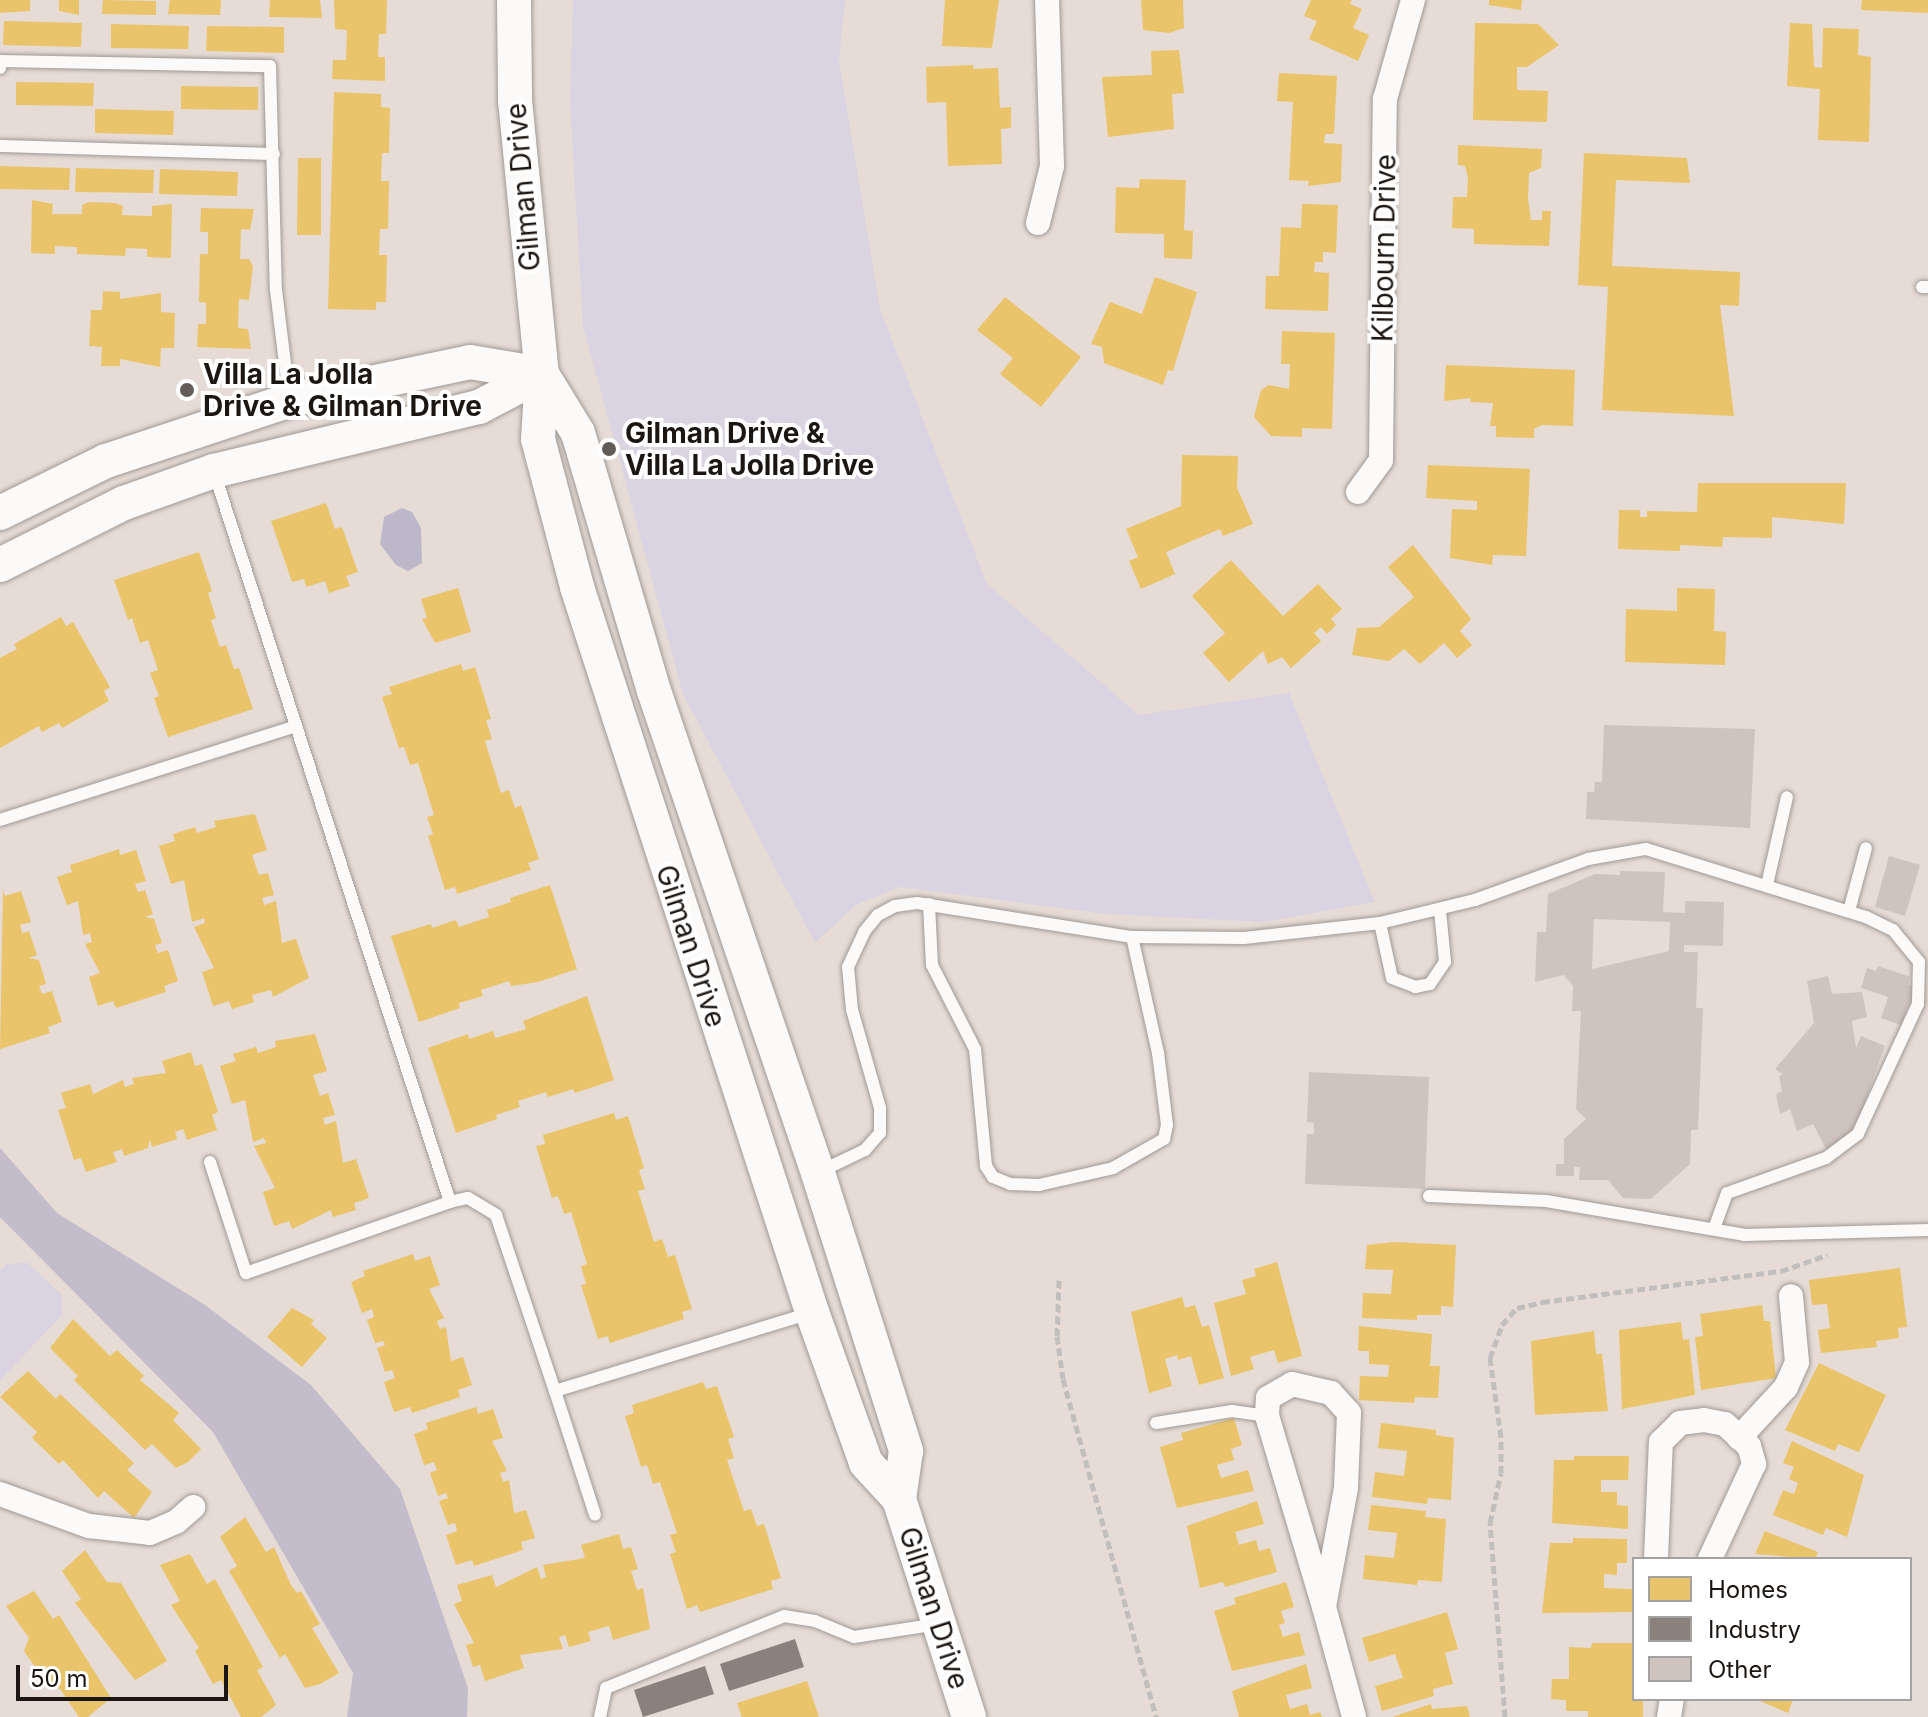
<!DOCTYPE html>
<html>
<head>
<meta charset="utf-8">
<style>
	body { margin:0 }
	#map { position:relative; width:1928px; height:1717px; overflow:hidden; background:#e6dcd5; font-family:Inter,sans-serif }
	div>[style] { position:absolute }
	.green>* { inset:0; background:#dad3e1 }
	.forest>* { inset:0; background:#c3bccb }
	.water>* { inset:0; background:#bdb7ca }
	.homes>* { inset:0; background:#e9c46a }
	.industry>* { inset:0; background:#8a817c }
	.building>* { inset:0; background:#cec4bd }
	.path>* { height:5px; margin-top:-2.5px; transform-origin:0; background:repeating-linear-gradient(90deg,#c1bfbd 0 8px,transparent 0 12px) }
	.roads { filter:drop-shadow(0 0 2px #a09994) drop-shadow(0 0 2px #a09994) }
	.lane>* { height:12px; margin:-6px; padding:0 6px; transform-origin:6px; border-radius:6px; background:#fbfaf9 }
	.street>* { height:24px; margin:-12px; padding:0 12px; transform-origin:12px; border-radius:12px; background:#fbfaf9 }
	.secondary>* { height:34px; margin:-17px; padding:0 17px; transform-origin:17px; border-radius:17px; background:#fbfaf9 }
	.dots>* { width:22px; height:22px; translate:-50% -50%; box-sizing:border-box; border:4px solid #fff; border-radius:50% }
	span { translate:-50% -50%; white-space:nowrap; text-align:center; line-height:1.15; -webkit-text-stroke:8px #fff; paint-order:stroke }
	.street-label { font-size:28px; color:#1c1612 }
	.poi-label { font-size:28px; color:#1c1612; font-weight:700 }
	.left { translate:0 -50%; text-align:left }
	.legend { position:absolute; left:1632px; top:1557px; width:280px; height:144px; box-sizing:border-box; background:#fff; border:2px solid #a4a2a0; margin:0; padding:10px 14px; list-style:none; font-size:24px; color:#1c1612 }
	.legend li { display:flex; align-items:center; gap:16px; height:40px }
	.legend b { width:40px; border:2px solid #a4a2a0 }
	.scale { position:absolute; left:16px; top:1665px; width:212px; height:36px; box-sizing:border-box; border:4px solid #1c1612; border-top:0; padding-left:10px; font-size:24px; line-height:28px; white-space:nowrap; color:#1c1612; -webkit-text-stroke:6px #fff; paint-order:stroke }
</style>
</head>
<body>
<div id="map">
	<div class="green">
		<i style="clip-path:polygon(573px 0,845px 0,839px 60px,880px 309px,987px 584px,1139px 715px,1289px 693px,1375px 902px,1264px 922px,1105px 914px,900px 887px,856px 905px,815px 943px,683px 694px,583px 326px,570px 102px)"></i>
		<i style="clip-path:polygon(28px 1263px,62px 1295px,62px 1315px,0 1380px,0 1271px,7px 1264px)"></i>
	</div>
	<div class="forest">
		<i style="clip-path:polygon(0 1148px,57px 1213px,205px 1305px,311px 1385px,400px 1489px,468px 1688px,467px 1717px,347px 1717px,353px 1673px,213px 1432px,0 1217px)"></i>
	</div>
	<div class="water">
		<i style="clip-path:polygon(402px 508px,412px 512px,421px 528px,422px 563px,408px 571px,396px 565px,380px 544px,384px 517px)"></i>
	</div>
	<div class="homes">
		<i style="clip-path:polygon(0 0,30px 0,30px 11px,0 13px)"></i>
		<i style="clip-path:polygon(59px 0,79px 0,79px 15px,59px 11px)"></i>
		<i style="clip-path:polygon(103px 0,156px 1px,156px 15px,102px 14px)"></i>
		<i style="clip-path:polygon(221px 0,220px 15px,168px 14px,170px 0)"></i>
		<i style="clip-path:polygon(270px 0,320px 0,322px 18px,269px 17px)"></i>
		<i style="clip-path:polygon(334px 0,387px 0,386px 34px,379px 34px,378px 57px,385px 57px,385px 81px,332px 79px,333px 60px,346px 60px,347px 30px,335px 29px)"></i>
		<i style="clip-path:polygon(945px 0,999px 0,992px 48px,942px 46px)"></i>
		<i style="clip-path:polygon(1141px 0,1183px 0,1184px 28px,1169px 33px,1143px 30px)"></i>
		<i style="clip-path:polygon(1311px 0,1352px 0,1350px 4px,1362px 9px,1353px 28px,1369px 35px,1358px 61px,1309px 39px,1317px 21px,1304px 16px)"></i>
		<i style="clip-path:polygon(1489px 0,1522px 0,1521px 10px,1489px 5px)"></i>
		<i style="clip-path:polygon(1862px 0,1928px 0,1928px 13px,1861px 10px)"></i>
		<i style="clip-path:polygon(4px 21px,82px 23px,81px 47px,3px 45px)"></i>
		<i style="clip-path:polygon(1475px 23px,1538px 24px,1559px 45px,1527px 67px,1517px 67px,1517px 90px,1548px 91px,1547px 122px,1473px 120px)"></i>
		<i style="clip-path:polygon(1790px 23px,1812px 24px,1814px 67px,1822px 68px,1823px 28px,1859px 29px,1858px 55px,1871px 57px,1869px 142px,1818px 140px,1820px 89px,1787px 86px)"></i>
		<i style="clip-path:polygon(111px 24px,189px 26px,188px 49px,111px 48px)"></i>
		<i style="clip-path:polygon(207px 26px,284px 27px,284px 53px,206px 51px)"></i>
		<i style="clip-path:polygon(1179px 50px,1184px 93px,1172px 94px,1174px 129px,1108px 137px,1102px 77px,1152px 75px,1151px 51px)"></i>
		<i style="clip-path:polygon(973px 65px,973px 69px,998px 68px,1000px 108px,1011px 107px,1011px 128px,1001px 129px,1002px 164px,948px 166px,946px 102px,927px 103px,926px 67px)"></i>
		<i style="clip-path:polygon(1279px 73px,1337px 76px,1334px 134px,1325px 134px,1324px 143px,1342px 144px,1341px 182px,1308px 186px,1309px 181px,1289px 180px,1293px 102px,1277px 101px)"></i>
		<i style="clip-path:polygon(16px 82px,94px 83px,93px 106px,16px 105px)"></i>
		<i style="clip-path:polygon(181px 86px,258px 87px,258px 110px,181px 109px)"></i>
		<i style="clip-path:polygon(334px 92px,381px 94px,381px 107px,390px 108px,389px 153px,382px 153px,381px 181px,389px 181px,388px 229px,380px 229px,379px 255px,387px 255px,386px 302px,376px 302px,376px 310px,328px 309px)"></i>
		<i style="clip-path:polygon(95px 109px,174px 111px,173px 135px,95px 133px)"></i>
		<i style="clip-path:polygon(1458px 145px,1542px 149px,1541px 168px,1529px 173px,1528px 199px,1531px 220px,1542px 220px,1542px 211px,1551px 211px,1549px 246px,1474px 244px,1474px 229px,1452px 228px,1453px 197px,1467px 197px,1468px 178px,1465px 166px,1458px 165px)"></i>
		<i style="clip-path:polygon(1584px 153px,1687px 158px,1690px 183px,1616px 180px,1612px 266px,1740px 272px,1739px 306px,1720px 305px,1734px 416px,1602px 410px,1608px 287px,1578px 285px)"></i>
		<i style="clip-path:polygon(298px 158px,321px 158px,321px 235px,297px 235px)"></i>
		<i style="clip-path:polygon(0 166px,70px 168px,69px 190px,0 189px)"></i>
		<i style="clip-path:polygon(76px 168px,154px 170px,153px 193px,75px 192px)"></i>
		<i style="clip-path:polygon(160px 169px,238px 172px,237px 196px,159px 194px)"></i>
		<i style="clip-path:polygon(1140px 179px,1186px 180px,1184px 230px,1193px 231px,1192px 259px,1164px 258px,1164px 234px,1115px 233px,1116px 187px,1139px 188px)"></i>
		<i style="clip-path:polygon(32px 200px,53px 204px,52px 214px,82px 214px,82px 205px,89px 202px,115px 203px,123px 206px,122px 215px,152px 216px,152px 206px,172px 204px,171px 258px,147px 257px,147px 249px,126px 248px,125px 256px,77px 254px,77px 247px,55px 246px,55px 254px,31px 253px)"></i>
		<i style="clip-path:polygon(1302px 204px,1338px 205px,1336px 253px,1323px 252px,1323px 262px,1315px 262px,1314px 272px,1329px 273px,1328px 311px,1265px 309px,1266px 276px,1279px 276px,1281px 227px,1301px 228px)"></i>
		<i style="clip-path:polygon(201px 208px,254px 209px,250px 230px,241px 229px,240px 259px,249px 259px,253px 266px,249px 300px,239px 299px,238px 328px,248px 329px,251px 349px,197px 347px,198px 324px,206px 324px,206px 303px,199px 302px,200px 254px,208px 254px,208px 232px,200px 232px)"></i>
		<i style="clip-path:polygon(1155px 277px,1197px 292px,1173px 371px,1168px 370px,1163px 385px,1104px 363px,1102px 347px,1091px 344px,1110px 302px,1142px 314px)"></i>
		<i style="clip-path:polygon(103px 291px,120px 292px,120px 299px,161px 293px,161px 312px,175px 313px,174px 348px,161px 348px,160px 367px,120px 359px,120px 366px,101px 366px,102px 347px,89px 346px,91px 310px,102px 310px)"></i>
		<i style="clip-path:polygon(1005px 297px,1081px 357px,1041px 407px,1000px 374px,1013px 358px,977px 330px)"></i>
		<i style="clip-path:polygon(1282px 331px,1335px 333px,1332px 429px,1302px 428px,1302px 437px,1271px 436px,1254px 417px,1261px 390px,1269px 385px,1289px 389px,1290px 364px,1281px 364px)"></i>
		<i style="clip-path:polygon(1446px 365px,1575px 370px,1573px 426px,1542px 425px,1534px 429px,1534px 438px,1496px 437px,1496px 426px,1490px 426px,1493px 403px,1470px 402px,1471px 398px,1444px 401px)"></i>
		<i style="clip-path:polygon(1182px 455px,1238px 456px,1237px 488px,1253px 524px,1223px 536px,1220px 529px,1166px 552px,1175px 574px,1141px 589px,1129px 561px,1138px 557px,1126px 529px,1181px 506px)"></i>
		<i style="clip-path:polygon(1428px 465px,1530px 469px,1526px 556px,1493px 555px,1492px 565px,1450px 558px,1452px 509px,1477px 510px,1477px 501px,1426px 498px)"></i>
		<i style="clip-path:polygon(1698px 483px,1846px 483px,1844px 524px,1772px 517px,1772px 538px,1723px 537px,1722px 547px,1680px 545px,1680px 551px,1618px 549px,1619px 510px,1640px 510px,1640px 517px,1647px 517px,1647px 511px,1697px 512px)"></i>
		<i style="clip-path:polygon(326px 503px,335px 529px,342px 527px,358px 572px,346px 576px,350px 586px,329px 593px,325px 581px,306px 587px,304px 579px,292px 582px,271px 521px)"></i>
		<i style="clip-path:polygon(1413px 545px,1471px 619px,1460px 631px,1472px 645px,1457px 658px,1444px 643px,1420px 664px,1404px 649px,1389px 661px,1352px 655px,1357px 628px,1379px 627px,1414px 597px,1388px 567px)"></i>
		<i style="clip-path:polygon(199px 552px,212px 591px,208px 593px,216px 618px,211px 620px,220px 647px,226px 645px,234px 669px,239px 668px,253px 709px,168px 737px,154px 698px,159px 696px,150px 673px,158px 670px,148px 640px,140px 643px,132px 618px,128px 620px,114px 580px)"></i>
		<i style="clip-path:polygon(1231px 560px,1283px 616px,1318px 584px,1342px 609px,1331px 619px,1336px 625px,1327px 634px,1321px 627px,1314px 633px,1321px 641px,1291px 668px,1282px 657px,1268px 664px,1263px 651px,1229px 682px,1203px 653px,1225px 633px,1192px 596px)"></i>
		<i style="clip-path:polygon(458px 588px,471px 632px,435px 643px,422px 619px,427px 618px,421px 599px)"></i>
		<i style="clip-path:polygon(1677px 588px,1715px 589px,1714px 631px,1726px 632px,1725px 665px,1625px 662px,1626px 609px,1677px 611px)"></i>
		<i style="clip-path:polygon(61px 617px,66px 626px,73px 622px,110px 687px,104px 691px,109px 701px,62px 728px,59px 723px,42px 732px,39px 726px,0 748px,0 658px,17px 649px,14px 644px)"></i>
		<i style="clip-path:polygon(461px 664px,463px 671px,475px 667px,491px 719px,486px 720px,492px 739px,485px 741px,501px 793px,509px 790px,515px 808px,521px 805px,539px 859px,528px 863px,531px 870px,457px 894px,455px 887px,445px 890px,428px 836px,433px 834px,427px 817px,434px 815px,418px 763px,410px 765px,404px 747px,399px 748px,382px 697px,392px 694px,389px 687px)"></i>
		<i style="clip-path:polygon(255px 814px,267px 850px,252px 855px,259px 875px,268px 873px,274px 895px,262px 898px,264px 905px,276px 901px,282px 943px,296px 939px,309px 978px,273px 997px,271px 990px,252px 995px,254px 1002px,232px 1009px,229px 1001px,213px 1006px,202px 972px,214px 968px,194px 927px,205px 923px,204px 918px,192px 922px,184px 880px,171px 884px,159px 846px,175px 841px,173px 834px,195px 827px,197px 833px,216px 827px,214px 821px)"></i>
		<i style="clip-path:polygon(119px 849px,120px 855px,136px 850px,146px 881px,135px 884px,138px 892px,145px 890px,153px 914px,145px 917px,154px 919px,162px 943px,155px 945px,158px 953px,168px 950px,178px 981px,164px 986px,166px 992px,116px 1008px,113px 1001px,98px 1006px,89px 977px,100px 973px,85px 944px,92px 942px,90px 933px,83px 935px,78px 901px,67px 905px,57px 877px,72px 872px,70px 865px)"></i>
		<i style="clip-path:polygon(550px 885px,577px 969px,538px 982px,511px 986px,509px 981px,481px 990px,483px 996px,459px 1003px,460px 1008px,419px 1022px,391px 936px,431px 924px,432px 928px,456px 920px,459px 927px,489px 917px,487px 910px,511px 902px,510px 898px)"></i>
		<i style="clip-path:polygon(3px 890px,5px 896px,21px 891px,31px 922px,20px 925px,22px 933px,29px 931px,37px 955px,29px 958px,39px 960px,46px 984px,39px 986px,42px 994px,52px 991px,62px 1022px,48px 1027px,50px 1033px,0 1049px)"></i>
		<i style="clip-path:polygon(587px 996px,614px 1080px,575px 1093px,573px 1089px,548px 1097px,546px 1092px,518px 1101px,520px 1107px,496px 1115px,497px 1119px,456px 1133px,428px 1048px,468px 1034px,469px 1039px,493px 1031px,495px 1038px,526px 1029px,523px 1021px)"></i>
		<i style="clip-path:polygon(315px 1034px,327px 1071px,313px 1075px,320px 1096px,328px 1093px,335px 1115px,323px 1118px,325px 1125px,336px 1121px,343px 1163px,356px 1159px,369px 1198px,354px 1203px,356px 1210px,333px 1217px,331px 1210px,292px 1229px,289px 1221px,274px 1226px,263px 1192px,275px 1188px,254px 1146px,266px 1143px,264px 1138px,253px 1142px,245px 1100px,232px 1104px,220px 1066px,236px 1061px,233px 1054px,256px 1047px,258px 1053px,276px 1047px,275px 1041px)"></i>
		<i style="clip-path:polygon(191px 1052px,195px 1066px,202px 1064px,218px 1112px,212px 1115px,217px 1130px,187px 1140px,183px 1129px,175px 1132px,177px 1139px,152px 1147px,150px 1139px,148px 1148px,124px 1156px,122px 1149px,113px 1152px,117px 1162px,86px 1172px,81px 1158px,74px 1160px,58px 1110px,66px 1108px,61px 1093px,90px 1084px,93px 1094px,123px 1080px,125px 1087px,134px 1084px,132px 1078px,166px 1073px,162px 1061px)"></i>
		<i style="clip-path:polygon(614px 1113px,616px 1120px,628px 1116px,644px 1168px,639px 1170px,645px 1189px,638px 1191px,654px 1242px,662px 1239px,668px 1257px,675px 1255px,692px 1309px,682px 1312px,684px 1319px,610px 1343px,608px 1336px,598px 1339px,581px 1285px,586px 1284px,581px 1266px,587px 1264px,571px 1212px,564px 1214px,558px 1196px,552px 1198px,536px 1146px,545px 1144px,543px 1135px)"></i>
		<i style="clip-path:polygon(1394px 1242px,1456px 1245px,1453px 1307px,1441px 1306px,1441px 1315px,1417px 1315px,1417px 1320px,1362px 1318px,1363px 1293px,1391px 1294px,1393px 1270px,1365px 1269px,1367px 1245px)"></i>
		<i style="clip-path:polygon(413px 1254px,415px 1261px,430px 1256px,440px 1285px,429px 1289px,444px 1318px,437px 1321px,440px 1329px,446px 1327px,451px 1361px,463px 1357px,472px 1385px,458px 1390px,460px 1397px,412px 1413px,410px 1407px,394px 1412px,384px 1382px,395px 1378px,392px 1370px,385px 1372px,377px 1348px,385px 1345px,383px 1341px,375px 1343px,367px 1320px,374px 1317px,372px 1309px,362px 1313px,351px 1282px,365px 1276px,363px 1271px)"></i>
		<i style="clip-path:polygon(1277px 1262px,1302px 1356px,1278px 1363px,1274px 1350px,1250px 1357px,1254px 1369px,1231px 1376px,1214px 1303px,1246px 1294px,1242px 1280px,1256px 1276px,1254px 1269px)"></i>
		<i style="clip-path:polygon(1900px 1268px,1907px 1327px,1898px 1328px,1899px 1338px,1876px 1341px,1877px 1347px,1821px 1353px,1818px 1330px,1830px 1328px,1827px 1304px,1812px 1305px,1809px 1280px)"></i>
		<i style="clip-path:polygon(1182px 1297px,1185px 1308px,1195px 1305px,1202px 1327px,1209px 1325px,1224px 1378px,1199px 1385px,1191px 1356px,1178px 1360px,1177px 1355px,1165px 1359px,1172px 1386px,1149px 1393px,1131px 1312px)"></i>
		<i style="clip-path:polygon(1762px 1305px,1764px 1321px,1770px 1321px,1776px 1378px,1701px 1390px,1695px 1337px,1703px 1336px,1700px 1314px)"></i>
		<i style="clip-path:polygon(292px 1308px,314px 1320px,311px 1324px,327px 1338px,302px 1367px,267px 1337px)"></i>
		<i style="clip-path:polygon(73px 1319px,110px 1356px,117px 1350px,144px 1376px,140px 1380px,179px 1413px,173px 1420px,201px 1449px,188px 1462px,176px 1468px,152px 1444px,145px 1450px,74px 1380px,78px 1376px,50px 1348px)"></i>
		<i style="clip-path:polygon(1681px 1322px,1683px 1340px,1689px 1339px,1695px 1395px,1622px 1409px,1619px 1330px)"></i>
		<i style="clip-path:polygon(1359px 1326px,1432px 1334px,1430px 1366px,1440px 1366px,1438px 1398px,1415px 1397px,1414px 1403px,1359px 1400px,1360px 1376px,1388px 1377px,1389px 1365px,1369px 1364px,1369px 1351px,1358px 1351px)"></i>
		<i style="clip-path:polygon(1594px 1331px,1596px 1354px,1602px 1354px,1608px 1411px,1535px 1415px,1531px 1341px)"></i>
		<i style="clip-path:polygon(1819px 1363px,1886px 1395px,1859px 1452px,1838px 1444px,1835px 1451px,1785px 1430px)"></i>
		<i style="clip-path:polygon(28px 1371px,56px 1399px,60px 1394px,134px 1463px,127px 1470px,152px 1492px,134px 1518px,104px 1491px,98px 1498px,63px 1460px,59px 1464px,32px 1438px,37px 1432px,0 1397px)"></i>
		<i style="clip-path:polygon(703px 1382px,706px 1389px,717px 1386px,734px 1437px,728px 1439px,734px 1458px,727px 1460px,744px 1511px,751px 1509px,757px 1526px,764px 1524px,781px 1578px,771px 1581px,773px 1589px,700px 1612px,697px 1605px,687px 1609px,670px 1554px,676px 1552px,670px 1535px,677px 1533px,660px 1482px,653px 1484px,647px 1465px,641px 1467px,625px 1416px,634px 1413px,632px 1405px)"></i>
		<i style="clip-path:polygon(476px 1407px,478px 1414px,493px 1409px,503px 1438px,492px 1441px,507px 1471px,500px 1473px,503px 1482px,509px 1480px,514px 1513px,526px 1510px,535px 1538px,521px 1542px,523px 1550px,474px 1566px,472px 1560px,456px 1565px,446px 1535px,457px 1531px,455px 1523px,448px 1525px,439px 1501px,448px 1498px,446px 1493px,438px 1496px,430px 1473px,437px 1470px,434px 1462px,424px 1465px,414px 1434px,428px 1429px,426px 1423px)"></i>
		<i style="clip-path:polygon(1234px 1418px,1242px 1445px,1231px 1449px,1234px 1460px,1217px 1465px,1221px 1478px,1248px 1470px,1254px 1491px,1177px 1508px,1160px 1447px,1183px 1440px,1181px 1433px)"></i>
		<i style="clip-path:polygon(1381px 1423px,1436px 1430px,1436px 1435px,1454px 1438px,1451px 1500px,1428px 1498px,1427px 1504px,1372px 1497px,1375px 1472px,1404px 1476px,1407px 1451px,1378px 1448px)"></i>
		<i style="clip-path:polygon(1792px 1441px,1864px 1475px,1847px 1537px,1826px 1528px,1823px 1535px,1773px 1515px,1783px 1490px,1794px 1494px,1798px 1483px,1789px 1479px,1794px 1467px,1783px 1463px)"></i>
		<i style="clip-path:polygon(1574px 1456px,1629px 1456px,1628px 1480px,1601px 1480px,1601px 1492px,1617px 1492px,1617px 1505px,1628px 1506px,1628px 1529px,1552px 1523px,1554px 1460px,1574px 1460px)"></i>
		<i style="clip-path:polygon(1257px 1501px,1264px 1524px,1235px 1532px,1239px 1545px,1256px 1540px,1259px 1551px,1270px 1548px,1277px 1572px,1225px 1587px,1223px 1582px,1200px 1588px,1187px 1526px)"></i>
		<i style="clip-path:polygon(1371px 1505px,1426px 1511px,1425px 1517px,1446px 1519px,1442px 1582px,1418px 1580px,1417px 1585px,1363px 1579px,1365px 1555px,1394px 1558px,1397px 1533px,1368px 1530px)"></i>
		<i style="clip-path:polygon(245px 1517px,266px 1552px,274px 1547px,291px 1585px,297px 1593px,301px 1591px,320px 1624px,312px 1628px,339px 1673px,320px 1684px,305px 1688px,285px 1654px,280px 1658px,229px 1571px,237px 1566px,220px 1537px)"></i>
		<i style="clip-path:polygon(1765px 1531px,1818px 1552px,1815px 1559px,1755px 1554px)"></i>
		<i style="clip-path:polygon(619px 1534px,623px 1549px,631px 1547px,638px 1569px,631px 1571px,637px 1590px,643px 1588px,650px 1629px,613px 1640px,609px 1626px,588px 1632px,591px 1641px,569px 1647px,565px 1635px,559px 1637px,563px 1649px,520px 1655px,524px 1668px,485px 1681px,480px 1665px,473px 1667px,466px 1645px,474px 1643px,454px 1604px,462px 1601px,457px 1585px,492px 1575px,496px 1587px,537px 1567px,541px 1579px,546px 1577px,543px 1565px,585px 1558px,581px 1545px)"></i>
		<i style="clip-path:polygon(1573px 1538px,1627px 1539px,1627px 1563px,1617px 1563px,1617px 1575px,1604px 1574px,1604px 1588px,1632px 1589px,1632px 1612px,1542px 1613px,1550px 1543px,1573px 1543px)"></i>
		<i style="clip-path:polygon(85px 1550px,107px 1582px,121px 1583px,167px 1661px,135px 1680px,75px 1603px,81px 1599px,62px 1571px)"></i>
		<i style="clip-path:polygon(190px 1554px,207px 1584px,215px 1579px,263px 1667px,257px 1670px,276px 1705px,261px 1717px,241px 1717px,221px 1680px,213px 1684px,195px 1651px,199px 1648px,171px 1605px,180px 1601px,160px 1565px)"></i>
		<i style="clip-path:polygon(1286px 1582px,1294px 1607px,1281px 1611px,1285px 1623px,1279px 1625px,1283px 1637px,1299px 1632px,1305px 1655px,1232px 1671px,1214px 1611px,1236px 1604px,1234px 1598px)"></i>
		<i style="clip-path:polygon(34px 1591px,53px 1619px,59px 1615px,111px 1698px,88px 1717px,79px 1717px,60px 1689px,47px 1684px,24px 1651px,29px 1638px,6px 1606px)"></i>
		<i style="clip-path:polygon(1447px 1612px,1458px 1649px,1445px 1653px,1453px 1684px,1433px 1689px,1434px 1696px,1382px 1711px,1375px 1686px,1403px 1678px,1395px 1654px,1369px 1662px,1362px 1638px)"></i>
		<i style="clip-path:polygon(1592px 1643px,1634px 1643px,1634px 1699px,1643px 1699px,1643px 1717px,1588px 1717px,1588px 1711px,1566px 1711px,1566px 1700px,1551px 1699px,1552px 1679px,1569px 1679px,1569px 1647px,1591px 1648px)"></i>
		<i style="clip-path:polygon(1306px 1664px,1312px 1688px,1286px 1695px,1290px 1709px,1307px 1704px,1310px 1715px,1320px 1712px,1322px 1717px,1239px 1717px,1232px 1691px)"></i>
		<i style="clip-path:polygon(807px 1681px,819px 1717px,742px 1717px,737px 1703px)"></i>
		<i style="clip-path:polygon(1755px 1699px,1793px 1699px,1788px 1713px)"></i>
		<i style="clip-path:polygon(1431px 1704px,1432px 1709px,1467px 1706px,1470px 1717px,1392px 1717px)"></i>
	</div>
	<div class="industry">
		<i style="clip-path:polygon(795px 1639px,804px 1667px,729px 1691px,720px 1664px)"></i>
		<i style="clip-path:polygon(705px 1666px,714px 1694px,643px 1717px,634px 1690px)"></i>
	</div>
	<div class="building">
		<i style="clip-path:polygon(1604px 725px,1755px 729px,1750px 828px,1586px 819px,1587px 792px,1594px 792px,1595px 782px,1602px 782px)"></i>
		<i style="clip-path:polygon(1889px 856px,1920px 865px,1905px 916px,1875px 907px)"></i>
		<i style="clip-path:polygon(evenodd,1620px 871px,1665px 872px,1663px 912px,1685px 913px,1685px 901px,1724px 902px,1723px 946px,1684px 945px,1684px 952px,1698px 952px,1696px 1008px,1703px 1008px,1698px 1130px,1691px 1130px,1690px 1164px,1651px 1199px,1623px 1198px,1608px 1180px,1579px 1180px,1580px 1167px,1574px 1167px,1574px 1176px,1556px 1176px,1556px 1164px,1564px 1164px,1564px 1139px,1586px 1119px,1576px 1109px,1581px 1011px,1572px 1011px,1573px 986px,1564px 975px,1535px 982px,1537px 932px,1546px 932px,1548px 894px,1595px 874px,1620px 875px,1620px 871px,1594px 919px,1670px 922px,1669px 951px,1592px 969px,1594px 919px)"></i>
		<i style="clip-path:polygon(1878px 966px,1910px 977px,1908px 985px,1916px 987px,1901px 1025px,1881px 1018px,1888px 997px,1861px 988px,1867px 968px,1876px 971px)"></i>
		<i style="clip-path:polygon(1828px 976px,1832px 994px,1862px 992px,1867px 1017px,1852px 1021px,1856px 1048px,1861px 1036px,1885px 1046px,1855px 1129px,1827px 1151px,1813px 1124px,1797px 1131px,1790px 1109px,1780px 1114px,1776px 1094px,1782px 1091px,1779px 1076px,1783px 1074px,1775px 1069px,1814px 1023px,1807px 981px)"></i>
		<i style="clip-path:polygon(1309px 1072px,1429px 1077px,1425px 1189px,1305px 1184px,1307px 1134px,1314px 1134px,1314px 1123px,1307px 1122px)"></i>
	</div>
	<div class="path">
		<i style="left:1059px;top:1280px;width:56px;rotate:92deg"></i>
		<i style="left:1057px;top:1336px;width:43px;rotate:82.1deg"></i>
		<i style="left:1063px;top:1379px;width:351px;rotate:74.6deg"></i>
		<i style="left:1505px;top:1717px;width:195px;rotate:-94.4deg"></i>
		<i style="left:1490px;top:1523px;width:51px;rotate:-77.6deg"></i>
		<i style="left:1501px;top:1473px;width:36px;rotate:-90deg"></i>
		<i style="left:1501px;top:1437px;width:80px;rotate:-97.9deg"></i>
		<i style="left:1490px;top:1358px;width:35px;rotate:-70deg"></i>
		<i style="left:1502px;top:1325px;width:23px;rotate:-49deg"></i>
		<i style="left:1517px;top:1308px;width:26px;rotate:-13deg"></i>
		<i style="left:1542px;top:1302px;width:241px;rotate:-7.4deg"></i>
		<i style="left:1781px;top:1271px;width:49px;rotate:-19.2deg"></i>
	</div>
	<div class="roads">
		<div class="lane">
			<i style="left:0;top:68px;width:7px;rotate:-90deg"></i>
			<i style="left:0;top:61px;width:270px;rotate:1.1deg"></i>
			<i style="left:270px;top:66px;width:224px;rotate:88.5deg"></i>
			<i style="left:276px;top:290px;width:107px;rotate:83deg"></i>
			<i style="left:0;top:146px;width:274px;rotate:1.7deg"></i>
			<i style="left:1922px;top:287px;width:6px"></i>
			<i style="left:215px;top:475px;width:764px;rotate:72.09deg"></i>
			<i style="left:450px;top:1202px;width:18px;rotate:-13deg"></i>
			<i style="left:468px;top:1198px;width:33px;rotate:31deg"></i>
			<i style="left:496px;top:1215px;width:186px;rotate:71.5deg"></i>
			<i style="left:555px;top:1391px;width:267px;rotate:-17deg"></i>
			<i style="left:0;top:820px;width:307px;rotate:-17.6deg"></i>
			<i style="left:1767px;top:885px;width:90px;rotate:-77.2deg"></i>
			<i style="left:929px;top:904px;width:61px;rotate:87.2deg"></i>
			<i style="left:932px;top:965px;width:94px;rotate:62.9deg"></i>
			<i style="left:975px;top:1049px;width:118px;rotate:84.6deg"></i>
			<i style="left:986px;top:1166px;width:13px;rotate:58deg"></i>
			<i style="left:993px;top:1177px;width:18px;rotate:22deg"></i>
			<i style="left:1010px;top:1184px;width:29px;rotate:2deg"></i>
			<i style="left:1039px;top:1185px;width:76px;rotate:-12.9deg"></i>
			<i style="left:1113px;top:1168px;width:59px;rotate:-29.6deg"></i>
			<i style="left:1164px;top:1139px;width:14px;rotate:-78deg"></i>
			<i style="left:1167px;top:1125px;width:73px;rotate:-97.1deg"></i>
			<i style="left:1158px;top:1053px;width:119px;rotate:-102.6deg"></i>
			<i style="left:1849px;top:911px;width:65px;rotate:-74.9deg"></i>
			<i style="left:1380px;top:923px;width:56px;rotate:77.7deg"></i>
			<i style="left:1392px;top:978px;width:25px;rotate:21deg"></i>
			<i style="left:1415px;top:987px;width:15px;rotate:-11deg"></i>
			<i style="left:1430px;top:984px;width:27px;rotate:-56deg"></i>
			<i style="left:1445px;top:962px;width:52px;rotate:-95.5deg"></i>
			<i style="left:210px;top:1162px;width:117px;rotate:72deg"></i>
			<i style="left:246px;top:1273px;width:216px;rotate:-19.2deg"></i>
			<i style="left:821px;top:1171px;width:49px;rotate:-25.5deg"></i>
			<i style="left:865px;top:1150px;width:23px;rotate:-49deg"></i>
			<i style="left:880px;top:1133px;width:25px;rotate:-90deg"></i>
			<i style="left:880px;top:1108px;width:102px;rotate:-105.9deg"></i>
			<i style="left:852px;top:1010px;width:43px;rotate:-95.3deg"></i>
			<i style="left:848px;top:967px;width:38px;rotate:-65deg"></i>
			<i style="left:864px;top:932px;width:22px;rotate:-51deg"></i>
			<i style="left:878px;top:915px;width:19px;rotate:-28deg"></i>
			<i style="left:895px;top:906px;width:22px;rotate:-8deg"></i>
			<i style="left:917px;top:903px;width:218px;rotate:9deg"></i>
			<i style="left:1132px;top:937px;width:112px;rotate:0.5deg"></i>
			<i style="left:1244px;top:938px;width:137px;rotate:-6.3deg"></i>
			<i style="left:1380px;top:923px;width:98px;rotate:-13.6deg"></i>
			<i style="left:1475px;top:900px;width:120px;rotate:-19.9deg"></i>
			<i style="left:1588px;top:859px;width:59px;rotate:-9.8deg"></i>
			<i style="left:1646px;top:849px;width:230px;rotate:17.2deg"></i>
			<i style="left:1866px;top:917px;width:30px;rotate:26deg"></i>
			<i style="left:1893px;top:930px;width:41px;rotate:50.9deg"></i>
			<i style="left:1919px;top:962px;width:42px;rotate:91.4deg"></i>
			<i style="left:1918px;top:1004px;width:143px;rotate:114.8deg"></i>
			<i style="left:1858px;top:1134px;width:40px;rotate:143deg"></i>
			<i style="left:1826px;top:1158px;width:105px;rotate:160.5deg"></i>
			<i style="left:1727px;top:1193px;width:38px;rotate:110deg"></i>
			<i style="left:1429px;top:1196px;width:117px;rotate:2.4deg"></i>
			<i style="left:1546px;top:1201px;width:202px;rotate:9.7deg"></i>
			<i style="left:1745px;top:1235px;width:183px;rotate:-1.6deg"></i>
			<i style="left:555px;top:1391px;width:130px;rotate:72.1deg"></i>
			<i style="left:1156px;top:1423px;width:77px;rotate:-9deg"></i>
			<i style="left:1232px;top:1411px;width:35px;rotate:8deg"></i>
			<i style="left:600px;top:1717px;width:30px;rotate:-78deg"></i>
			<i style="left:606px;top:1688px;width:192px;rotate:-22deg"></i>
			<i style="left:784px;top:1616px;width:31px;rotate:9deg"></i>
			<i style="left:815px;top:1621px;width:42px;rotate:22.3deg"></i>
			<i style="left:854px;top:1637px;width:85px;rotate:-8.8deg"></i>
		</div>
		<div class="street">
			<i style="left:1038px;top:223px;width:59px;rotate:-76.2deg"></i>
			<i style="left:1052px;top:166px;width:166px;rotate:-91.7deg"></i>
			<i style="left:1358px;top:492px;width:39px;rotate:-54deg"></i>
			<i style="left:1381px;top:460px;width:361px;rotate:-89.4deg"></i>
			<i style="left:1385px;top:99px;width:103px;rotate:-74.2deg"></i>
			<i style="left:1292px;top:1384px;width:40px;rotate:13deg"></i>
			<i style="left:1331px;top:1393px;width:27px;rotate:48deg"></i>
			<i style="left:1349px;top:1413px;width:75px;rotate:92.3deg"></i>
			<i style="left:1346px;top:1488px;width:121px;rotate:100.5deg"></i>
			<i style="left:1324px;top:1607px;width:199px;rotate:-106.6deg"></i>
			<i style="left:1267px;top:1416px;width:18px;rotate:-87deg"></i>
			<i style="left:1268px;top:1398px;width:28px;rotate:-30deg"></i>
			<i style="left:1739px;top:1438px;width:69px;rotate:-47.3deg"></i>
			<i style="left:1786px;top:1387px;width:27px;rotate:-66deg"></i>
			<i style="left:1797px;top:1362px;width:66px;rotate:-95.2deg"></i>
			<i style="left:0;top:1494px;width:95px;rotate:19.8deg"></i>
			<i style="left:89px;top:1526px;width:61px;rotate:6.5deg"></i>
			<i style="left:150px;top:1533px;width:28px;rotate:-23deg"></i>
			<i style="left:176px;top:1522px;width:23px;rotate:-41deg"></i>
			<i style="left:1656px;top:1559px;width:117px;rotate:-87.6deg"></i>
			<i style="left:1661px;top:1442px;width:27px;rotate:-45deg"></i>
			<i style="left:1680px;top:1423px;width:24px;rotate:-7deg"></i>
			<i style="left:1704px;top:1420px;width:21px;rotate:11deg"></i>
			<i style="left:1725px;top:1424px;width:33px;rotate:43deg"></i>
			<i style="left:1749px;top:1446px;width:19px;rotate:74deg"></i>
			<i style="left:1754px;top:1464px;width:105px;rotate:114.9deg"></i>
			<i style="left:1324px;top:1607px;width:114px;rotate:74.7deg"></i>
			<i style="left:1669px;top:1717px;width:18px;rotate:-81deg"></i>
		</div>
		<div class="secondary">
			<i style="left:514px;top:0;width:100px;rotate:89.4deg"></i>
			<i style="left:515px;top:100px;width:275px;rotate:84.4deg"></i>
			<i style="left:542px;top:374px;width:65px;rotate:93.5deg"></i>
			<i style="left:538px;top:439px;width:153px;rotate:75.2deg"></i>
			<i style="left:577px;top:587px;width:762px;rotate:72.04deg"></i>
			<i style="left:812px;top:1312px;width:160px;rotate:70.3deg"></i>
			<i style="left:866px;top:1463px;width:49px;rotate:47.5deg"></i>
			<i style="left:542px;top:374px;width:69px;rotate:58.6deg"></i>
			<i style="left:578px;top:433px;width:269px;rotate:73.6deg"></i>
			<i style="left:654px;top:691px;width:509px;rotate:71.21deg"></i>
			<i style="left:818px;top:1173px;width:292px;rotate:72.4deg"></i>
			<i style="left:906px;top:1451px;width:49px;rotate:98.3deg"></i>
			<i style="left:899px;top:1499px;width:229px;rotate:72.2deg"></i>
			<i style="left:0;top:513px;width:118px;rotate:-26.1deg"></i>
			<i style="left:106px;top:461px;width:194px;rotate:-18.3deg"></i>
			<i style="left:290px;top:400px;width:184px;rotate:-11.9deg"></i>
			<i style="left:470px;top:362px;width:73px;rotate:9.5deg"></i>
			<i style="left:0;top:565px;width:139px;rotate:-26.6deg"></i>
			<i style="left:124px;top:503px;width:96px;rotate:-19.6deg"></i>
			<i style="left:214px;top:471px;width:273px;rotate:-13.6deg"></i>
			<i style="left:479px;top:407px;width:71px;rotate:-27.6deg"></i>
		</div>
	</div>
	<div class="dots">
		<i style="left:187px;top:390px;background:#635b56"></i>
		<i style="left:609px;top:449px;background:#635b56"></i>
	</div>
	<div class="street-label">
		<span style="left:523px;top:187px;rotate:-95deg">Gilman Drive</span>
		<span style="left:1384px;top:248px;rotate:-89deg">Kilbourn Drive</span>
		<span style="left:691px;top:946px;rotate:72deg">Gilman Drive</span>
		<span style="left:934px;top:1608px;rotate:72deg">Gilman Drive</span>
	</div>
	<div class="poi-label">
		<span class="left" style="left:203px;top:390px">Villa La Jolla<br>Drive &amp; Gilman Drive</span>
		<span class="left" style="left:625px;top:449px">Gilman Drive &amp;<br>Villa La Jolla Drive</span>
	</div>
	<ul class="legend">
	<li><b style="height:22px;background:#e9c46a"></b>Homes</li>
	<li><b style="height:22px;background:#8a817c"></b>Industry</li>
	<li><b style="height:22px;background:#cec4bd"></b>Other</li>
	</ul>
	<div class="scale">50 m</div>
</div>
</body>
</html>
